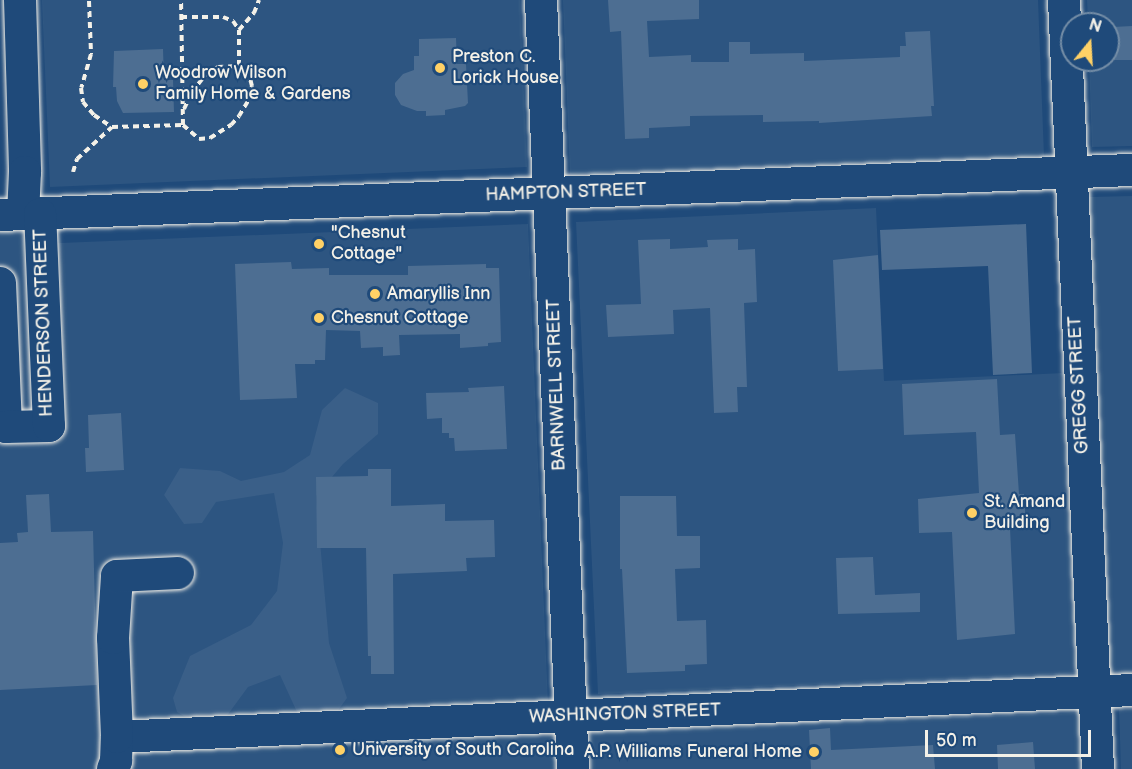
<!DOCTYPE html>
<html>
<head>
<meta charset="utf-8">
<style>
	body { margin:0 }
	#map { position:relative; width:1132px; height:769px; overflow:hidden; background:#1f4a7a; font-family:"Balsamiq Sans",sans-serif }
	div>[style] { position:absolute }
	.built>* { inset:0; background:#2d5581 }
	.green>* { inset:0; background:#3a5f88 }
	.building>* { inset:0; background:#4d6e92 }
	.path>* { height:4px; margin-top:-2px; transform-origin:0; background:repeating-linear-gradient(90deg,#f4f1e8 0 6px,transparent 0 10.5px) }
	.roads { filter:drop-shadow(0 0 2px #f4f1e8) drop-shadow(0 0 2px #f4f1e8) }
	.minor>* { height:32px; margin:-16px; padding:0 16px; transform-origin:16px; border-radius:16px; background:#1f4a7a }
	.dots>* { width:16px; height:16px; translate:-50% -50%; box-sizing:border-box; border:3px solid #1f4a7a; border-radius:50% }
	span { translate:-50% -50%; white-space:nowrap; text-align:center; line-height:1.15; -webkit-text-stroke:4.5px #1f4a7a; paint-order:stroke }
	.poi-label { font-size:18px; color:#f4f1e8 }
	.left { translate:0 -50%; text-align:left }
	.right { translate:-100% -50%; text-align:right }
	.street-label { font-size:18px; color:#f4f1e8 }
	.north { position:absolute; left:1060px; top:12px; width:60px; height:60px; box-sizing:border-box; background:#1f4a7a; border:2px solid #748da6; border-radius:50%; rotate:18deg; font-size:16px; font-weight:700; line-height:24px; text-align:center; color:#f4f1e8 }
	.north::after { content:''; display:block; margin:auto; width:21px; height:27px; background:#ffd166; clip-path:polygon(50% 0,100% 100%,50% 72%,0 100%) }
	.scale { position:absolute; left:925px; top:730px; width:166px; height:27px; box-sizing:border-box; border:3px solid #f4f1e8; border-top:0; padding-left:8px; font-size:18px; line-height:21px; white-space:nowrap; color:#f4f1e8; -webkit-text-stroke:4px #1f4a7a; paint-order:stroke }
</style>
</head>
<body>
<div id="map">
	<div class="built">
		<i style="clip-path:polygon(42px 0,520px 0,527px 167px,50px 187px)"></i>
		<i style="clip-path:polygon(563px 0,1038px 0,1044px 156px,570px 174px)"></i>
		<i style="clip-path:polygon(1087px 0,1132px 0,1132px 146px,1092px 147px,1089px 60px,1108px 60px,1108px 24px,1088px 24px)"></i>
		<i style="clip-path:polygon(1132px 196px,1132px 679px,1106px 680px,1089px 197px)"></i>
		<i style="clip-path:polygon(876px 208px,884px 381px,1064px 373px,1078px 673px,598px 694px,576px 222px)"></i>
		<i style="clip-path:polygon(34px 218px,36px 244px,528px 224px,548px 704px,101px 722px,101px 731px,578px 709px,582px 769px,0 769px,0 219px)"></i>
		<i style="clip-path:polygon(1119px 709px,1132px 709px,1132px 769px,1121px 769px)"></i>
		<i style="clip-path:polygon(1079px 713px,1081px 769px,591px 769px,590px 729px)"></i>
	</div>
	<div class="green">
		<i style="clip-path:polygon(345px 388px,378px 403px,378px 434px,343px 464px,316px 496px,329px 643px,347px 698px,334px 716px,297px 712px,280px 675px,248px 687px,226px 717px,201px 726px,177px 712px,173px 698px,190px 656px,251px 625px,277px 591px,283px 543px,274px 493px,216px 502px,202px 523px,184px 524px,164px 495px,180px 468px,220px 471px,241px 481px,284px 472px,310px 455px,322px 410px)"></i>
	</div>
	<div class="building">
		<i style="clip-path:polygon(608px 0,699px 0,699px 19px,647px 21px,649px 57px,691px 55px,691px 62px,729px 62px,729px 42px,750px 42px,750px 54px,804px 53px,804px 61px,900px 57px,900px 46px,906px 46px,905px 32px,930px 31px,934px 106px,931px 106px,932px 116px,819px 123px,819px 121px,763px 122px,763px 115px,690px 116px,690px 126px,649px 128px,649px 138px,625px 139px,621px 31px,610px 32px)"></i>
		<i style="clip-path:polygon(1132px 26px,1132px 60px,1114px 60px,1113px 27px)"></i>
		<i style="clip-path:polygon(456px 38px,457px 64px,466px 64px,468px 103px,465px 106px,445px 110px,445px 115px,426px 116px,426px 111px,417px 111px,401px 105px,395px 95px,395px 83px,403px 74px,414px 70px,414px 56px,419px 56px,419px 39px)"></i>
		<i style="clip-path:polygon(163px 49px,164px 80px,173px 80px,174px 112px,123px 113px,117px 101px,116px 87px,113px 87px,114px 51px)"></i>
		<i style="clip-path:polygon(1026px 224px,1032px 373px,993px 375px,988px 266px,882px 270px,880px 230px)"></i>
		<i style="clip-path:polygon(670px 239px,670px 249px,708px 247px,707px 240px,738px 239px,738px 250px,755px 249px,757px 302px,744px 303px,747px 387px,737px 387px,738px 412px,714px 413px,710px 308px,673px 310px,674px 334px,608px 337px,606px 305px,641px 304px,638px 240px)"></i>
		<i style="clip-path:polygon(878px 255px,883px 369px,838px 371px,833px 260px)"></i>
		<i style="clip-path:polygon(291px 262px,292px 269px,329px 268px,329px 275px,408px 275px,408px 266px,486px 264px,486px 268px,499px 268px,501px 342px,488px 343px,488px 346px,460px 348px,460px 334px,399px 335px,400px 355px,383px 356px,383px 347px,361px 348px,360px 331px,326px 330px,325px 360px,315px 360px,315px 364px,295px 364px,297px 398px,240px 400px,235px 264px)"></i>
		<i style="clip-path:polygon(997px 379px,1000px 435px,1015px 434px,1019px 494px,1024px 494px,1026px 527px,1010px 528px,1015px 634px,957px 640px,952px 532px,919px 533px,918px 499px,979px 493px,976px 432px,904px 435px,902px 384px)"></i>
		<i style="clip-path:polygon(504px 386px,507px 449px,455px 451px,454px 438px,449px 438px,449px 433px,442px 433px,442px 418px,427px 419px,426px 393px,469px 392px,468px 388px)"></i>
		<i style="clip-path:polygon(121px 413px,124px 470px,86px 472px,85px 448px,89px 448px,88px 415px)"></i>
		<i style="clip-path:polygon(368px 469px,391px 469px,391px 506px,445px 504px,445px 521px,494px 520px,495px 557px,466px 558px,467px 571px,393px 574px,394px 674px,371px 674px,371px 656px,368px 656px,366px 548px,317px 548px,316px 477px,368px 476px)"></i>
		<i style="clip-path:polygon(49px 494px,51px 532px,93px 531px,97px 685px,0 690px,0 543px,18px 542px,17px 533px,28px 532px,26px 495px)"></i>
		<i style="clip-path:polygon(620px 496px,676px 496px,677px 536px,700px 536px,700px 568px,675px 569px,677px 621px,706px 620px,707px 664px,685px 665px,685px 671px,627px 673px,622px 569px,620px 569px)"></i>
		<i style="clip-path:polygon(873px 557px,875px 595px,920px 593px,920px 612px,838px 614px,836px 558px)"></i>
		<i style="clip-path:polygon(830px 728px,831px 750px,933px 745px,935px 769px,811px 769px,809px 730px)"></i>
		<i style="clip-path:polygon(1033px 742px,1035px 769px,998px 769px,997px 745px)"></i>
	</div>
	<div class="path">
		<i style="left:89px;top:1px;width:53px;rotate:87.8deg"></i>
		<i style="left:91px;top:54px;width:35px;rotate:106deg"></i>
		<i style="left:81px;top:88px;width:14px;rotate:82deg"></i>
		<i style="left:83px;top:102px;width:17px;rotate:50deg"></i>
		<i style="left:94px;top:115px;width:22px;rotate:34deg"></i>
		<i style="left:181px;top:17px;width:42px"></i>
		<i style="left:223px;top:17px;width:11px;rotate:22deg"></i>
		<i style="left:233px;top:21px;width:11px;rotate:56deg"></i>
		<i style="left:184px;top:109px;width:19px;rotate:-65deg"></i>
		<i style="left:192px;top:92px;width:23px;rotate:-52deg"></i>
		<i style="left:206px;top:74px;width:14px;rotate:-30deg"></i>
		<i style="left:218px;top:67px;width:21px;rotate:-3deg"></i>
		<i style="left:183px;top:125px;width:21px;rotate:41deg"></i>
		<i style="left:199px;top:139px;width:11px;rotate:-5deg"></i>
		<i style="left:210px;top:138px;width:25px;rotate:-32deg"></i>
		<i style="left:231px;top:125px;width:12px;rotate:-48deg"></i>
		<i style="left:239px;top:116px;width:21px;rotate:-59deg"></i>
		<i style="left:250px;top:98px;width:12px;rotate:-81deg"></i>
		<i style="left:252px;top:86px;width:11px;rotate:-105deg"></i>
		<i style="left:249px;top:75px;width:13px;rotate:-138deg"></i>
		<i style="left:239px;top:66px;width:36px;rotate:-90deg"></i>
		<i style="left:239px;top:30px;width:23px;rotate:-49deg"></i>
		<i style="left:254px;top:13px;width:14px;rotate:-69deg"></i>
		<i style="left:73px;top:172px;width:14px;rotate:-73deg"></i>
		<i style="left:77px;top:159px;width:47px;rotate:-42.4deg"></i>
		<i style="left:112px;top:127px;width:71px;rotate:-1.6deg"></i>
		<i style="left:183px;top:125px;width:125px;rotate:-90.9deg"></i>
	</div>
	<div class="roads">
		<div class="minor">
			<i style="left:20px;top:0;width:172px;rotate:88.3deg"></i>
			<i style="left:25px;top:172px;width:42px;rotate:92.7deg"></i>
			<i style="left:541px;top:0;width:770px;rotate:87.62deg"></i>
			<i style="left:1064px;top:0;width:770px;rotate:87.47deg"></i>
			<i style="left:0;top:215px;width:1133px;rotate:-2.28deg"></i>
			<i style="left:0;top:283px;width:144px;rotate:87.6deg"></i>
			<i style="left:6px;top:427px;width:43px;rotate:-1.3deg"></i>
			<i style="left:49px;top:426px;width:212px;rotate:-92.4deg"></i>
			<i style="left:117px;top:737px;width:1016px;rotate:-2.65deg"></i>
			<i style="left:113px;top:769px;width:9px;rotate:-69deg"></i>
			<i style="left:116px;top:761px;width:24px;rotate:-88deg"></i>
			<i style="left:117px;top:737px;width:99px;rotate:-92.3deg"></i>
			<i style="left:113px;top:638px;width:62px;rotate:-86.3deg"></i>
			<i style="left:117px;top:576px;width:61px;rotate:-2.8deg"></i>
		</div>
	</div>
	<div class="dots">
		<i style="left:440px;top:68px;background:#ffd166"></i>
		<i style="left:143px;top:84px;background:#ffd166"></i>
		<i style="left:319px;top:244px;background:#ffd166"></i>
		<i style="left:375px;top:294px;background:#ffd166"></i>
		<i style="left:319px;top:318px;background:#ffd166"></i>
		<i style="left:972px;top:513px;background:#ffd166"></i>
		<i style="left:340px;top:750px;background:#ffd166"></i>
		<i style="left:814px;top:752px;background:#ffd166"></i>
	</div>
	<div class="poi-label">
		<span class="left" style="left:452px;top:68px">Preston C.<br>Lorick House</span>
		<span class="left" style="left:155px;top:84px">Woodrow Wilson<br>Family Home &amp; Gardens</span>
		<span class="left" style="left:331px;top:244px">"Chesnut<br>Cottage"</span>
		<span class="left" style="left:387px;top:294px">Amaryllis Inn</span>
		<span class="left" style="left:331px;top:318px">Chesnut Cottage</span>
		<span class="left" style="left:984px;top:513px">St. Amand<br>Building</span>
		<span class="left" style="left:352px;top:750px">University of South Carolina</span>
		<span class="right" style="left:802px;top:752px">A.P. Williams Funeral Home</span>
	</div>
	<div class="street-label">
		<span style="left:566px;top:193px;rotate:-2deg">HAMPTON STREET</span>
		<span style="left:44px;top:323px;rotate:-92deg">HENDERSON STREET</span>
		<span style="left:557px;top:385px;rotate:-92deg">BARNWELL STREET</span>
		<span style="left:1079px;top:385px;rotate:-93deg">GREGG STREET</span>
		<span style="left:625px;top:714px;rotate:-2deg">WASHINGTON STREET</span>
	</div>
	<div class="north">N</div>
	<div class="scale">50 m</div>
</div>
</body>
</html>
